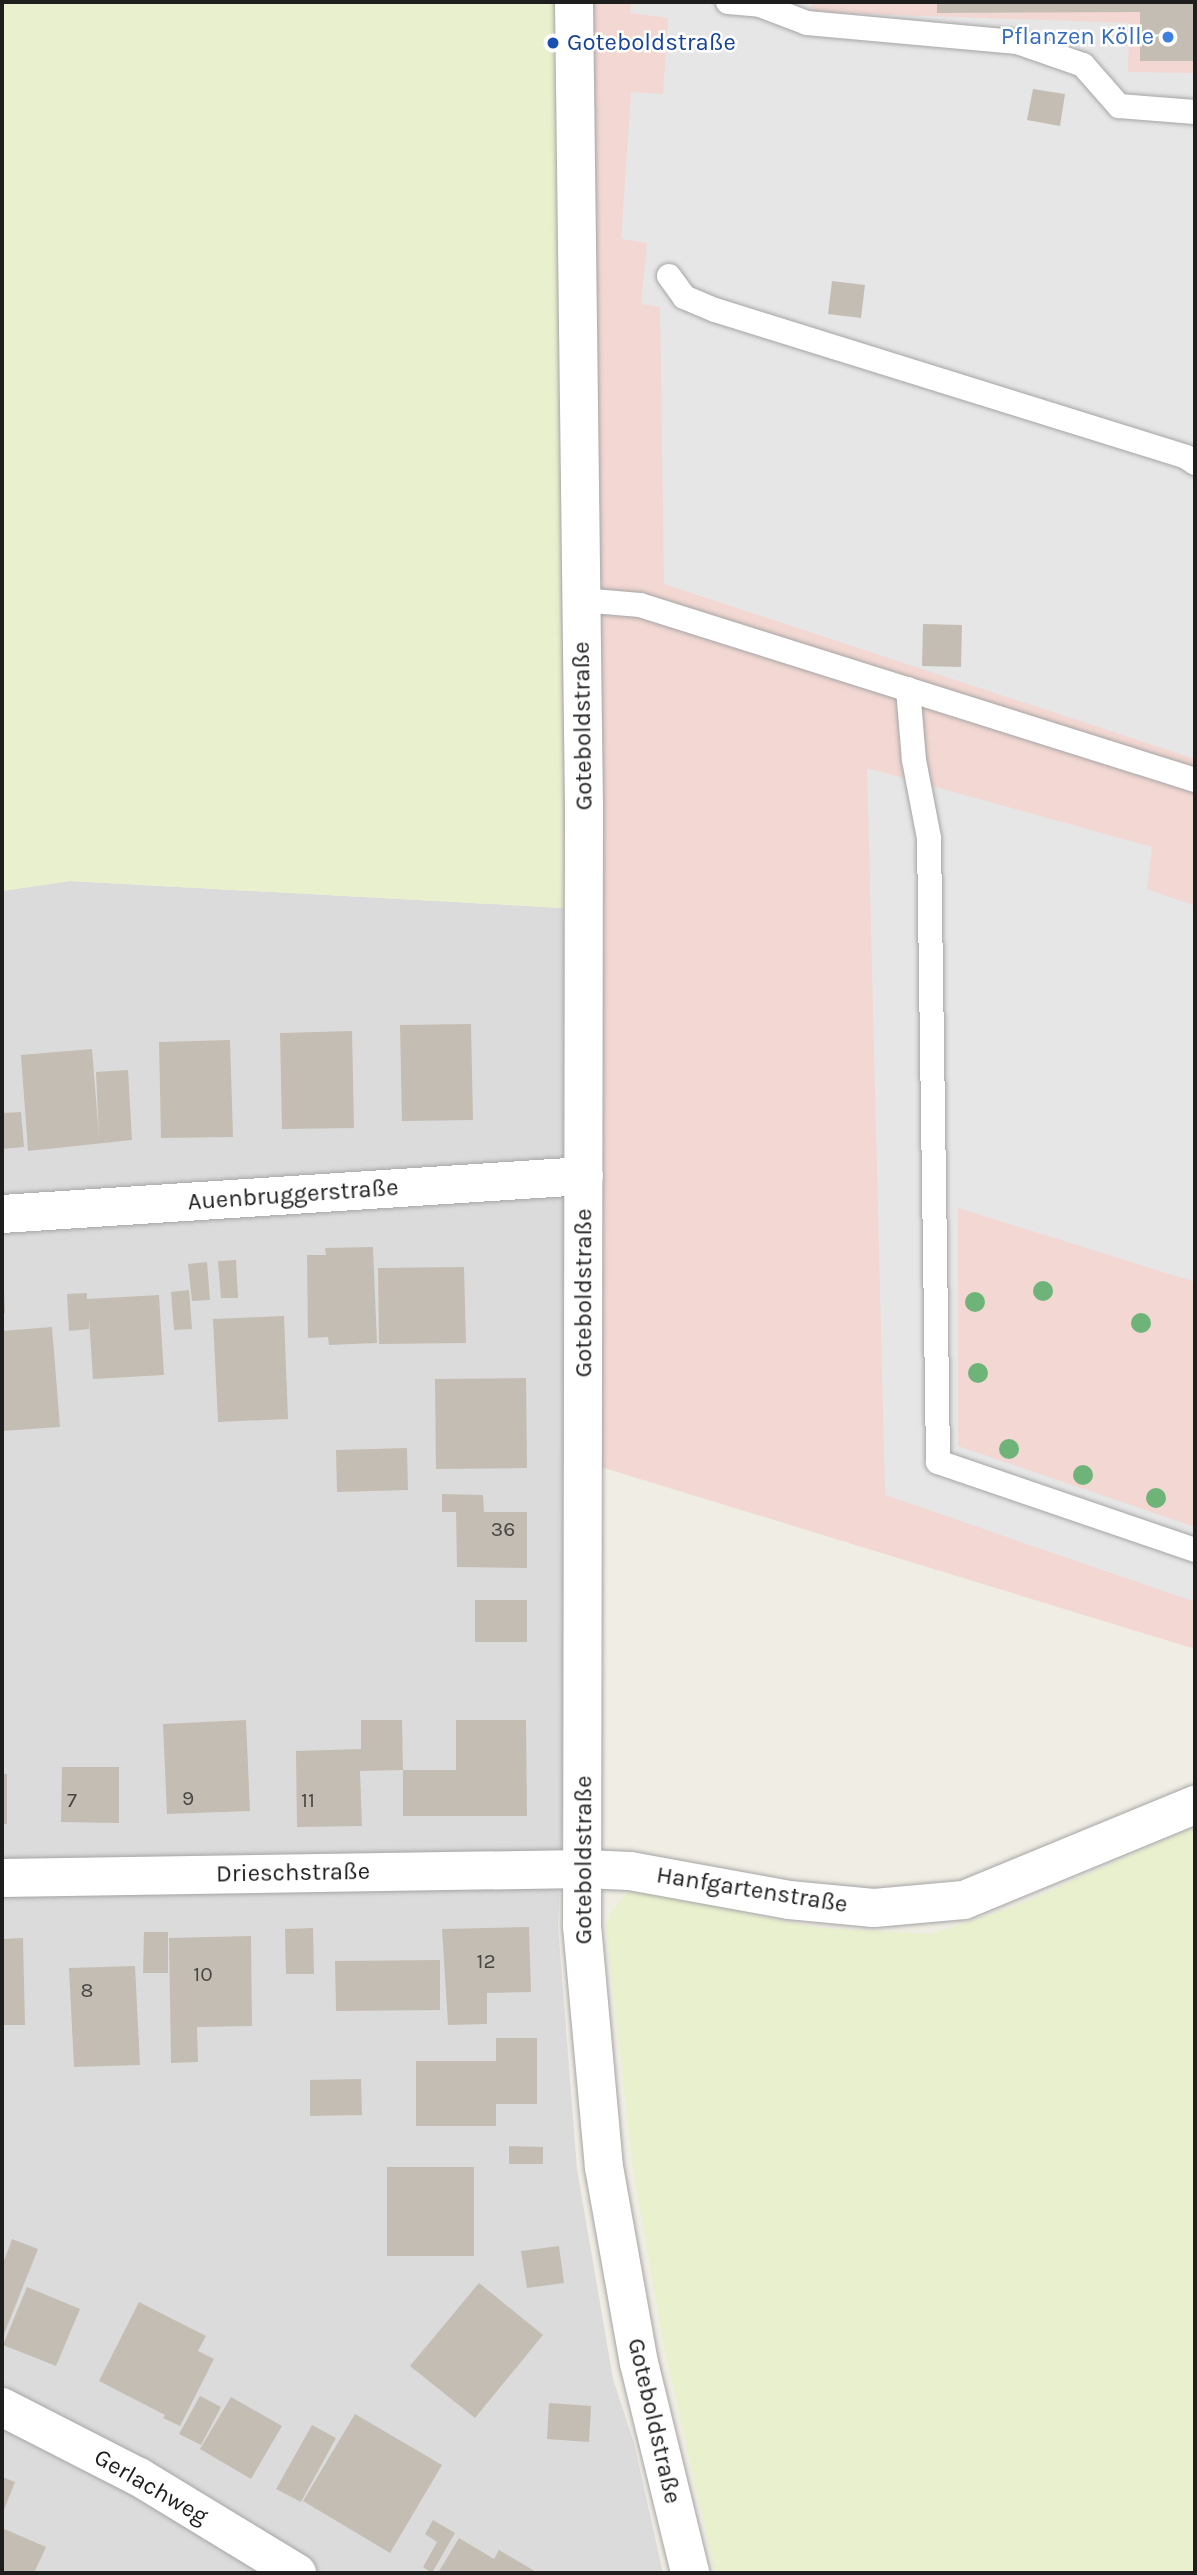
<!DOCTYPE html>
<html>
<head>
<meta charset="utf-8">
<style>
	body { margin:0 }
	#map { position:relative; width:1197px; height:2575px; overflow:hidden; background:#f0ede4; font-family:Karla,sans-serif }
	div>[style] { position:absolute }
	.residential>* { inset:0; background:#dcdbdb }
	.commercial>* { inset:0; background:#f2d7d2 }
	.farmland>* { inset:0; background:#e9f0ce }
	.parking>* { inset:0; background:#e6e6e6 }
	.building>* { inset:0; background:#c4bdb3 }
	.roads { filter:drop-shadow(0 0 2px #a5a5a5) drop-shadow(0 0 2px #a5a5a5) }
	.service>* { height:24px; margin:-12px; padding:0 12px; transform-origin:12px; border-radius:12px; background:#fff }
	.minor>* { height:38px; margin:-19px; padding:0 19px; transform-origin:19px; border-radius:19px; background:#fff }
	.trees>* { width:20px; height:20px; margin:-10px; border-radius:50%; background:#6eb478 }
	.dots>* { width:19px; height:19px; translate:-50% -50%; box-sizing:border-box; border:4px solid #fff; border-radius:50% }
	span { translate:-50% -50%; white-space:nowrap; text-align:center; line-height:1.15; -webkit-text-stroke:5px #fff; paint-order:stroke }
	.number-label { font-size:21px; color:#484643 }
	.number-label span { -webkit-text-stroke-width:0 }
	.shop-label { font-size:24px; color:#366cbe }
	.right { translate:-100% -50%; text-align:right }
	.transit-label { font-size:24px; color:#164399 }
	.left { translate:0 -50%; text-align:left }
	.street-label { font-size:24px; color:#1e1e1e }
	.frame { position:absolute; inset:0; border:4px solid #1e1e1e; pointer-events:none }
</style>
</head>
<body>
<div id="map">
	<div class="residential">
		<i style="clip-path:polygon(70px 881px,564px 908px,578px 1460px,558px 1926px,577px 2169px,613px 2379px,634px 2443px,663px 2573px,2px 2573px,2px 891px)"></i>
	</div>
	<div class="commercial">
		<i style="clip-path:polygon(556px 2px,1195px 2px,1195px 1649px,578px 1460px,564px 908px)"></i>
	</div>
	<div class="farmland">
		<i style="clip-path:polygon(2px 2px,556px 2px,564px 908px,70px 881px,2px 891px)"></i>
		<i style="clip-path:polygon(1195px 1827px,1195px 2573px,715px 2573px,664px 2348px,632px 2164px,606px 1926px,611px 1911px,627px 1893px,657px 1888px,755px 1916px,823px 1928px,931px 1934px,1013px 1907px)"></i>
	</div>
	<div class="parking">
		<i style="clip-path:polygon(631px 2px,811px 2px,812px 12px,1129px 23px,1128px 72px,1195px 73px,1195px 759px,664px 584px,660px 307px,641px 304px,647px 243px,621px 239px,631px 92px,663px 94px,668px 18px,630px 13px)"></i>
		<i style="clip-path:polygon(867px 768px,1152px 847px,1147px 889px,1195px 906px,1195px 1282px,958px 1208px,958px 1446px,1195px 1527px,1195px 1602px,885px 1495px)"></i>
	</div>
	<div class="building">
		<i style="clip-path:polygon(937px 2px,1195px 2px,1195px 61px,1140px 61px,1140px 12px,937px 13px)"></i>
		<i style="clip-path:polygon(1033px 89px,1065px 94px,1060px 126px,1027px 120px)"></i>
		<i style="clip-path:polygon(832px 281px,865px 285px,861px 318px,828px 314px)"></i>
		<i style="clip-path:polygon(923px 624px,962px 625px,961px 667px,922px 666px)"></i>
		<i style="clip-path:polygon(471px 1024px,473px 1120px,402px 1121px,400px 1025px)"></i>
		<i style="clip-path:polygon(352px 1031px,354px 1128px,282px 1129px,280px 1033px)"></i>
		<i style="clip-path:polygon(230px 1040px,233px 1137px,161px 1138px,159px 1042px)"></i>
		<i style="clip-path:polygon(92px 1049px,99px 1137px,96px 1072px,128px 1070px,132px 1140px,28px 1151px,21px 1055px)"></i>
		<i style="clip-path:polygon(21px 1112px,24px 1147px,2px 1149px,2px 1113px)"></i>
		<i style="clip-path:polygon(373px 1247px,377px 1343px,329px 1345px,328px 1337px,308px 1338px,307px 1255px,326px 1255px,325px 1248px)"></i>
		<i style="clip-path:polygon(236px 1260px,238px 1298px,221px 1298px,218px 1261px)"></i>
		<i style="clip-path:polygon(207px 1262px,210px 1300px,192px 1301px,188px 1264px)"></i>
		<i style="clip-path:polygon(464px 1267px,466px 1343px,379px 1344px,378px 1268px)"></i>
		<i style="clip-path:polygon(2px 1290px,4px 1290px,5px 1313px,2px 1314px)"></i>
		<i style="clip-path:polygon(189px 1290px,192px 1329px,174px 1330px,171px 1292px)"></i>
		<i style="clip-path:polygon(87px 1293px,87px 1299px,159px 1295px,164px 1375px,93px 1379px,89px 1318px,89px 1329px,69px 1331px,67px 1294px)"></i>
		<i style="clip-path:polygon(284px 1316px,288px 1419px,218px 1422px,213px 1319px)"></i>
		<i style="clip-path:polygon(52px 1327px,60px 1427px,2px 1431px,2px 1331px)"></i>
		<i style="clip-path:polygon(526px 1378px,527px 1468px,436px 1469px,435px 1379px)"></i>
		<i style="clip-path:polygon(407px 1448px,408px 1490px,337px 1492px,336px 1450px)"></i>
		<i style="clip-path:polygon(442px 1494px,483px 1495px,484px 1512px,527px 1512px,527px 1568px,457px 1567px,456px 1512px,442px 1512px)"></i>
		<i style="clip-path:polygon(475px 1600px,527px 1600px,527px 1642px,475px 1642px)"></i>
		<i style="clip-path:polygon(246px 1720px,250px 1811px,167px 1814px,163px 1724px)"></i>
		<i style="clip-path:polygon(361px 1720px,402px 1720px,403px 1770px,360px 1771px,362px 1826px,297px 1827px,296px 1751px,361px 1749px)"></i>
		<i style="clip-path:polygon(456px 1720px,526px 1720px,527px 1816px,403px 1816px,403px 1770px,456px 1770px)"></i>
		<i style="clip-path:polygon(62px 1767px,119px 1767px,119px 1823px,61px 1822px)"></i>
		<i style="clip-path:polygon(2px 1774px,7px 1774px,7px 1824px,2px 1824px)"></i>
		<i style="clip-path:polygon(529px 1927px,531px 1992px,487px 1993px,487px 2024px,448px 2025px,442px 1929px)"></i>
		<i style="clip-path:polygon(313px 1928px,314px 1974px,286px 1974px,285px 1929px)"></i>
		<i style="clip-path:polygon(144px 1932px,168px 1932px,168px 1973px,143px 1973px)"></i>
		<i style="clip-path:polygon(251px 1936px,252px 2026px,197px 2027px,198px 2062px,171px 2063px,169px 1938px)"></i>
		<i style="clip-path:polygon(23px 1938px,25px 2025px,2px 2025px,2px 1939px)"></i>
		<i style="clip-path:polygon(440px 1960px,440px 2010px,336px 2011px,335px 1961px)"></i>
		<i style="clip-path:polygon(135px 1966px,140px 2065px,74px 2067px,69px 1968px)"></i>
		<i style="clip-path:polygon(496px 2038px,537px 2038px,537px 2104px,496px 2104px,496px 2126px,416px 2126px,416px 2061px,496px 2061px)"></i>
		<i style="clip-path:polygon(361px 2079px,362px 2115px,310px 2116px,310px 2080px)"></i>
		<i style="clip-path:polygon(509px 2146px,543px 2147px,543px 2164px,509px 2164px)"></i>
		<i style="clip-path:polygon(387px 2167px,474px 2167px,474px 2256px,387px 2256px)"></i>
		<i style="clip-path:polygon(12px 2239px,38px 2249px,2px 2339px,2px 2266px)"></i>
		<i style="clip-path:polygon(559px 2246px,564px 2283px,527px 2288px,521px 2251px)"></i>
		<i style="clip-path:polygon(479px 2283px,543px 2335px,475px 2418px,410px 2366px)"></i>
		<i style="clip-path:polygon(27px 2287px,80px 2309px,56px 2366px,3px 2345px)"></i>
		<i style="clip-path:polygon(139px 2302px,206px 2336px,198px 2351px,214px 2359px,180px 2426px,163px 2418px,165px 2415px,99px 2381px)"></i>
		<i style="clip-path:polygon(200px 2396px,221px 2407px,201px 2445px,179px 2434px)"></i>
		<i style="clip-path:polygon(231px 2397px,282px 2426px,251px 2479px,200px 2449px)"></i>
		<i style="clip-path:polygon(549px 2403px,591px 2406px,589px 2442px,547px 2439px)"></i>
		<i style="clip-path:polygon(355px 2414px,442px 2465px,390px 2553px,303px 2501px)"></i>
		<i style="clip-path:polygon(312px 2425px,336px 2438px,301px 2502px,276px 2489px)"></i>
		<i style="clip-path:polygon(2px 2477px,15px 2482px,2px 2515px)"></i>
		<i style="clip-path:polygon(433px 2520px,455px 2533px,432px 2573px,423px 2567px,437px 2542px,425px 2534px)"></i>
		<i style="clip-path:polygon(2px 2528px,46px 2547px,34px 2573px,2px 2573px)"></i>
		<i style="clip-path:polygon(459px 2538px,494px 2559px,499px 2550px,538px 2573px,438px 2573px)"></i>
	</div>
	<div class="roads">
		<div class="service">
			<i style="left:728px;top:2px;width:32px;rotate:5deg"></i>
			<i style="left:760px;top:5px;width:50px;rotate:21deg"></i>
			<i style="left:807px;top:23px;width:211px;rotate:5.2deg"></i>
			<i style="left:1017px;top:42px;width:70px;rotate:19.2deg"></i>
			<i style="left:1083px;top:65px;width:55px;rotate:48.7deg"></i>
			<i style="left:1119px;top:106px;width:76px;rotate:4.5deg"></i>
			<i style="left:669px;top:276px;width:26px;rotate:54deg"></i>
			<i style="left:684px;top:297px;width:34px;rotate:23deg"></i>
			<i style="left:715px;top:310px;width:493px;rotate:17.3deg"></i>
			<i style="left:1186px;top:457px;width:11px;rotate:34deg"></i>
			<i style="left:581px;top:600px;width:59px;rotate:4.8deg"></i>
			<i style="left:640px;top:605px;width:582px;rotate:17.5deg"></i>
			<i style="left:908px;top:689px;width:71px;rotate:85.2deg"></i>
			<i style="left:914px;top:760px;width:79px;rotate:79.1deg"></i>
			<i style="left:929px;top:838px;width:624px;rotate:89.17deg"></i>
			<i style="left:938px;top:1462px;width:272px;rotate:18.9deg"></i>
		</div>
		<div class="minor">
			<i style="left:574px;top:2px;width:802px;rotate:89.29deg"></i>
			<i style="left:584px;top:804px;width:1122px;rotate:90.1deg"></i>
			<i style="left:582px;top:1926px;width:242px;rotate:84.8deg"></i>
			<i style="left:604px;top:2167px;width:199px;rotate:79.9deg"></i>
			<i style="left:639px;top:2363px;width:216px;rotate:76.3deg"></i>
			<i style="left:2px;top:1214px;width:583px;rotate:-3.74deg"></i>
			<i style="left:2px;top:1878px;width:582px;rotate:-0.89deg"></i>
			<i style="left:584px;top:1869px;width:46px;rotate:2.5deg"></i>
			<i style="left:630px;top:1871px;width:162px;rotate:10.3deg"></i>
			<i style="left:789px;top:1900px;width:85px;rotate:5.4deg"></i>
			<i style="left:874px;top:1908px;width:90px;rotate:-5.1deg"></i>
			<i style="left:964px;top:1900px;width:250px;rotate:-22.4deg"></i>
			<i style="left:2px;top:2407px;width:154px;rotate:27.1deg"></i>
			<i style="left:139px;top:2477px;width:185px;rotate:31.3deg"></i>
		</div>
	</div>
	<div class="trees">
		<i style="left:1043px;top:1291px"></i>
		<i style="left:975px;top:1302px"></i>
		<i style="left:1141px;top:1323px"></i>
		<i style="left:978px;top:1373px"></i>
		<i style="left:1009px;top:1449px"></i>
		<i style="left:1083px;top:1475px"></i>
		<i style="left:1156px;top:1498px"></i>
	</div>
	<div class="dots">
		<i style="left:1168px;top:37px;background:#3f7fe0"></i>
		<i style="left:553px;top:43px;background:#1a4fb4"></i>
	</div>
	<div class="number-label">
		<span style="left:503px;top:1529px">36</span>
		<span style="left:188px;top:1798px">9</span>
		<span style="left:72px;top:1800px">7</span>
		<span style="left:308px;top:1800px">11</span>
		<span style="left:486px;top:1961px">12</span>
		<span style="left:203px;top:1974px">10</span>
		<span style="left:87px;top:1990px">8</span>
	</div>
	<div class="shop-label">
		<span class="right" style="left:1154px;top:37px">Pflanzen Kölle</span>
	</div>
	<div class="transit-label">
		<span class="left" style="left:567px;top:43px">Goteboldstraße</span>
	</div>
	<div class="street-label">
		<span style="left:583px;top:726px;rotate:-91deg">Goteboldstraße</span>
		<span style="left:293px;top:1195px;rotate:-4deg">Auenbruggerstraße</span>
		<span style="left:584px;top:1293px;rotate:-90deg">Goteboldstraße</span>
		<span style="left:584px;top:1860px;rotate:-90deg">Goteboldstraße</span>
		<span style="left:293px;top:1873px;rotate:-1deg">Drieschstraße</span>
		<span style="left:752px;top:1890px;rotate:9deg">Hanfgartenstraße</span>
		<span style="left:654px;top:2421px;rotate:77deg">Goteboldstraße</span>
		<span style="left:151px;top:2487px;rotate:30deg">Gerlachweg</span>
	</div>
	<div class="frame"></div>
</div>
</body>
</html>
